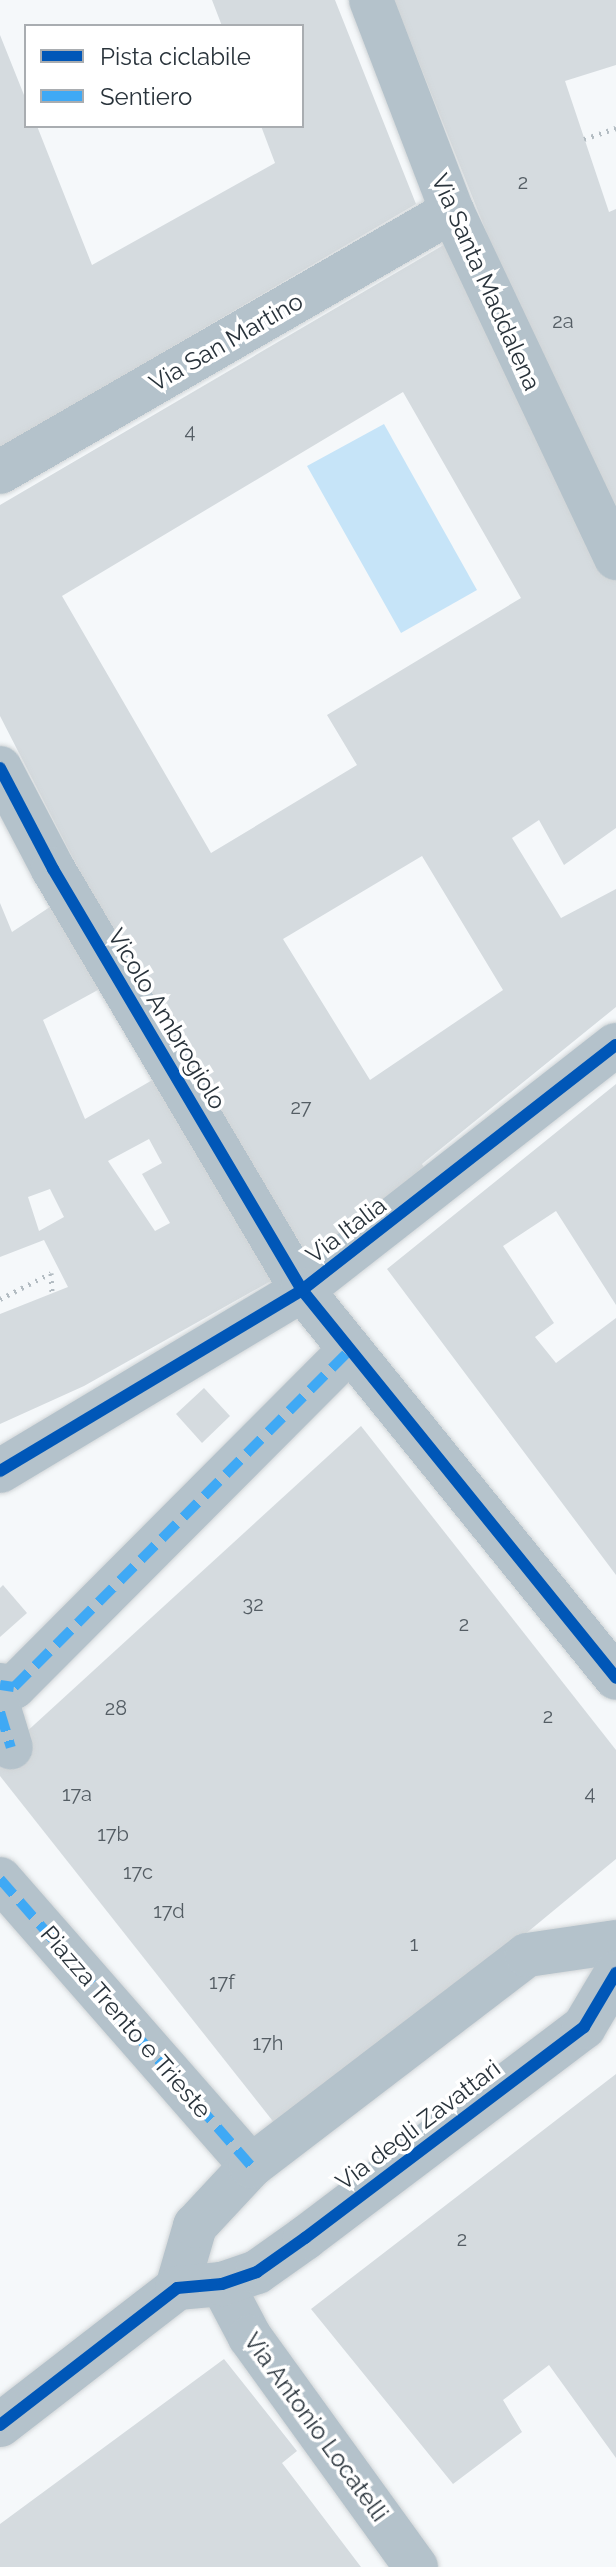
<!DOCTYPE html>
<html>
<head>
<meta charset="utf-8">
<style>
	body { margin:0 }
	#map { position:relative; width:616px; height:2567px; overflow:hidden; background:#f5f8fa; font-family:Raleway,sans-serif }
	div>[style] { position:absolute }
	.green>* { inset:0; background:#c6e4f8 }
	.building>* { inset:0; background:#d5dbdf }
	.path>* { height:5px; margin-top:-2.5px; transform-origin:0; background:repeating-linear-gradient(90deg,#b3bcc2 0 2px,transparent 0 8px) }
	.roads { filter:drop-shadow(0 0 2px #d1d5d7) drop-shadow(0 0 2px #d1d5d7) }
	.pedestrian>* { height:44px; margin:-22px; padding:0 22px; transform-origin:22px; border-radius:22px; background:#b4c2cb }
	.minor>* { height:44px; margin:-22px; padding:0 22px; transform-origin:22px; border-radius:22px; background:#b4c2cb }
	.quiet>* { height:10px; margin-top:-5px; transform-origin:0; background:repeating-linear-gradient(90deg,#3fa9f5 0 20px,transparent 0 30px) }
	.cycleway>* { height:12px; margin:-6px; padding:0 6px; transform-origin:6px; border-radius:6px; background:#0057b8 }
	span { translate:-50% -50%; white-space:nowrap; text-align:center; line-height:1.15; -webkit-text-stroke:7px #fff; paint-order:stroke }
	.number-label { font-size:20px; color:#545d64 }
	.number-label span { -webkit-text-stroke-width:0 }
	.street-label { font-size:24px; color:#29333b }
	.legend { position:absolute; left:24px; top:24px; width:280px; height:104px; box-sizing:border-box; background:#fff; border:2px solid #a9adb1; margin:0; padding:10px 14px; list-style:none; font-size:24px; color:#29333b }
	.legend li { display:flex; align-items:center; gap:16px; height:40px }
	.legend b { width:40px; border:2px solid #a9adb1 }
</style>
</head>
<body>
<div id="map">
	<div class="green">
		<i style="clip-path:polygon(384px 424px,477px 590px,401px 633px,307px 466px)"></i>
	</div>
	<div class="building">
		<i style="clip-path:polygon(212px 0,335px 0,416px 204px,0 448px,0 35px,26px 100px,26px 126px,37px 126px,92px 265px,275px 163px,261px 126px,302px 126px,302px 26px,222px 26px)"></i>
		<i style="clip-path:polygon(394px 0,616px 0,616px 65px,565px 81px,609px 212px,616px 209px,616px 525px,548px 387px)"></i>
		<i style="clip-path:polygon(evenodd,452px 240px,616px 576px,616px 828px,564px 865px,539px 820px,512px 838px,561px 918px,616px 889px,616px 1007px,422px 1164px,433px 1182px,310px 1259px,136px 981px,0 716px,0 505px,452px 240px,403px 392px,521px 598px,327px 715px,357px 765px,211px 853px,62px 596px,403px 392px,452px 240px,422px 856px,503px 990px,370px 1080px,283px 939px,422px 856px)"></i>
		<i style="clip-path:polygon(evenodd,59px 901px,107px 985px,43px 1020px,85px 1119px,161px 1075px,278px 1277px,84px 1386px,0 1424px,0 1314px,68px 1287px,44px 1240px,0 1257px,0 903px,12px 932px,59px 901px,149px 1139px,162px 1163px,142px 1174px,170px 1223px,155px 1231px,108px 1161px,149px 1139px,59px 901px,50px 1189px,64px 1217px,39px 1231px,28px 1197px,50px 1189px)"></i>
		<i style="clip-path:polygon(616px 1084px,616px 1305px,556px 1211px,503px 1246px,554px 1323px,535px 1337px,556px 1363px,616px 1318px,616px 1575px,387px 1269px)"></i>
		<i style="clip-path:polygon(204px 1388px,230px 1416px,202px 1443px,176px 1414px)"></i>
		<i style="clip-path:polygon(361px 1426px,616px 1750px,616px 1859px,283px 2134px,0 1776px,0 1756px)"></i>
		<i style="clip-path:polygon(3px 1585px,27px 1613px,0 1637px,0 1588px)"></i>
		<i style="clip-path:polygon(616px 2074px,616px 2458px,549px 2365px,503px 2400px,522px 2432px,453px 2484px,311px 2309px)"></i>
		<i style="clip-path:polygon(224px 2359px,297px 2451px,282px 2463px,361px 2567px,0 2567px,0 2524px)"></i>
	</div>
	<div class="path">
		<i style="left:584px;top:139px;width:34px;rotate:-19deg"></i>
		<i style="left:0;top:1299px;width:57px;rotate:-27deg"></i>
		<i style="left:51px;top:1273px;width:19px;rotate:87deg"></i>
	</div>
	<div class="roads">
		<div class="pedestrian">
			<i style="left:0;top:1471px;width:352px;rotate:-30.9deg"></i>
			<i style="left:302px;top:1290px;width:398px;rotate:-38deg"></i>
			<i style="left:0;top:1685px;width:14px;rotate:8deg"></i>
			<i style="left:14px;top:1687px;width:474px;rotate:-45.1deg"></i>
			<i style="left:0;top:1712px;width:37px;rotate:73deg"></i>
			<i style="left:0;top:1879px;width:381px;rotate:48.8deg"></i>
		</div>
		<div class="minor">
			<i style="left:371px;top:0;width:226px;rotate:69deg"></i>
			<i style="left:452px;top:211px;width:384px;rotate:64.7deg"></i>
			<i style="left:0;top:472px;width:522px;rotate:-30deg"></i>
			<i style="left:0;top:768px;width:114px;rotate:62.3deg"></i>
			<i style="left:53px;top:869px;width:489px;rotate:59.4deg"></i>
			<i style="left:302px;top:1290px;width:499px;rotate:51deg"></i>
			<i style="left:222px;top:2284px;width:60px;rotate:62.2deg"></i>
			<i style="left:250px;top:2337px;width:284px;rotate:54.2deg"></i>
			<i style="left:177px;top:2288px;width:65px;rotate:-73.8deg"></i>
			<i style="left:195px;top:2226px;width:82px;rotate:-47deg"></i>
			<i style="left:251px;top:2166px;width:347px;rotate:-37.4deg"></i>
			<i style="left:527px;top:1955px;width:90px;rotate:-8.3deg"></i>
			<i style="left:0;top:2425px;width:224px;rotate:-37.7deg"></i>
			<i style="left:177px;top:2288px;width:45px;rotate:-5.1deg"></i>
			<i style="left:222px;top:2284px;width:37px;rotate:-19deg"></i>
			<i style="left:257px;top:2272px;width:59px;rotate:-35.3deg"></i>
			<i style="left:305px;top:2238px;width:350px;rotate:-37.1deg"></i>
			<i style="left:584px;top:2027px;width:63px;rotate:-59.3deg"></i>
		</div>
	</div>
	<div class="quiet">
		<i style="left:0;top:1685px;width:14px;rotate:8deg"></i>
		<i style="left:14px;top:1687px;width:474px;rotate:-45.1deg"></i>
		<i style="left:0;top:1712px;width:37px;rotate:73deg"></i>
		<i style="left:0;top:1879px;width:381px;rotate:48.8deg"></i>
	</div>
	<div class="cycleway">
		<i style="left:0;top:768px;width:114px;rotate:62.3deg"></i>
		<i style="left:53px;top:869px;width:489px;rotate:59.4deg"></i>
		<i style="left:302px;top:1290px;width:499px;rotate:51deg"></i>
		<i style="left:0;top:1471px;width:352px;rotate:-30.9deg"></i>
		<i style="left:302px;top:1290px;width:398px;rotate:-38deg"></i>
		<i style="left:0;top:2425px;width:224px;rotate:-37.7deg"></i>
		<i style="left:177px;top:2288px;width:45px;rotate:-5.1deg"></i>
		<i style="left:222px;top:2284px;width:37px;rotate:-19deg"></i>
		<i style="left:257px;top:2272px;width:59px;rotate:-35.3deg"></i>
		<i style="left:305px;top:2238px;width:350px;rotate:-37.1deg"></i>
		<i style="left:584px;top:2027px;width:63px;rotate:-59.3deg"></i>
	</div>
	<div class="number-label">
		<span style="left:523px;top:182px">2</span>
		<span style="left:563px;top:321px">2a</span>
		<span style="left:190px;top:431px">4</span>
		<span style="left:301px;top:1107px">27</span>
		<span style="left:253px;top:1604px">32</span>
		<span style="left:464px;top:1624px">2</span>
		<span style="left:116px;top:1708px">28</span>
		<span style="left:548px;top:1716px">2</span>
		<span style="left:590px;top:1793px">4</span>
		<span style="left:77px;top:1794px">17a</span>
		<span style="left:113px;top:1834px">17b</span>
		<span style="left:138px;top:1872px">17c</span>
		<span style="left:169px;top:1911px">17d</span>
		<span style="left:414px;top:1944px">1</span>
		<span style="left:222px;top:1982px">17f</span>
		<span style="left:268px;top:2043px">17h</span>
		<span style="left:462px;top:2239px">2</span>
	</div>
	<div class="street-label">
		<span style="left:486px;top:282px;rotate:66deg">Via Santa Maddalena</span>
		<span style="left:226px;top:342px;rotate:-30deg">Via San Martino</span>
		<span style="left:167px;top:1019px;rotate:59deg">Vicolo Ambrogiolo</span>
		<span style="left:346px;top:1230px;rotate:-37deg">Via Italia</span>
		<span style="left:126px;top:2022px;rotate:49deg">Piazza Trento e Trieste</span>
		<span style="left:418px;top:2125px;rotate:-37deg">Via degli Zavattari</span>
		<span style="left:316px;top:2427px;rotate:54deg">Via Antonio Locatelli</span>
	</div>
	<ul class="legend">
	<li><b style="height:10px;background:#0057b8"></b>Pista ciclabile</li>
	<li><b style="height:10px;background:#3fa9f5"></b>Sentiero</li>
	</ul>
</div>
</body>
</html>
